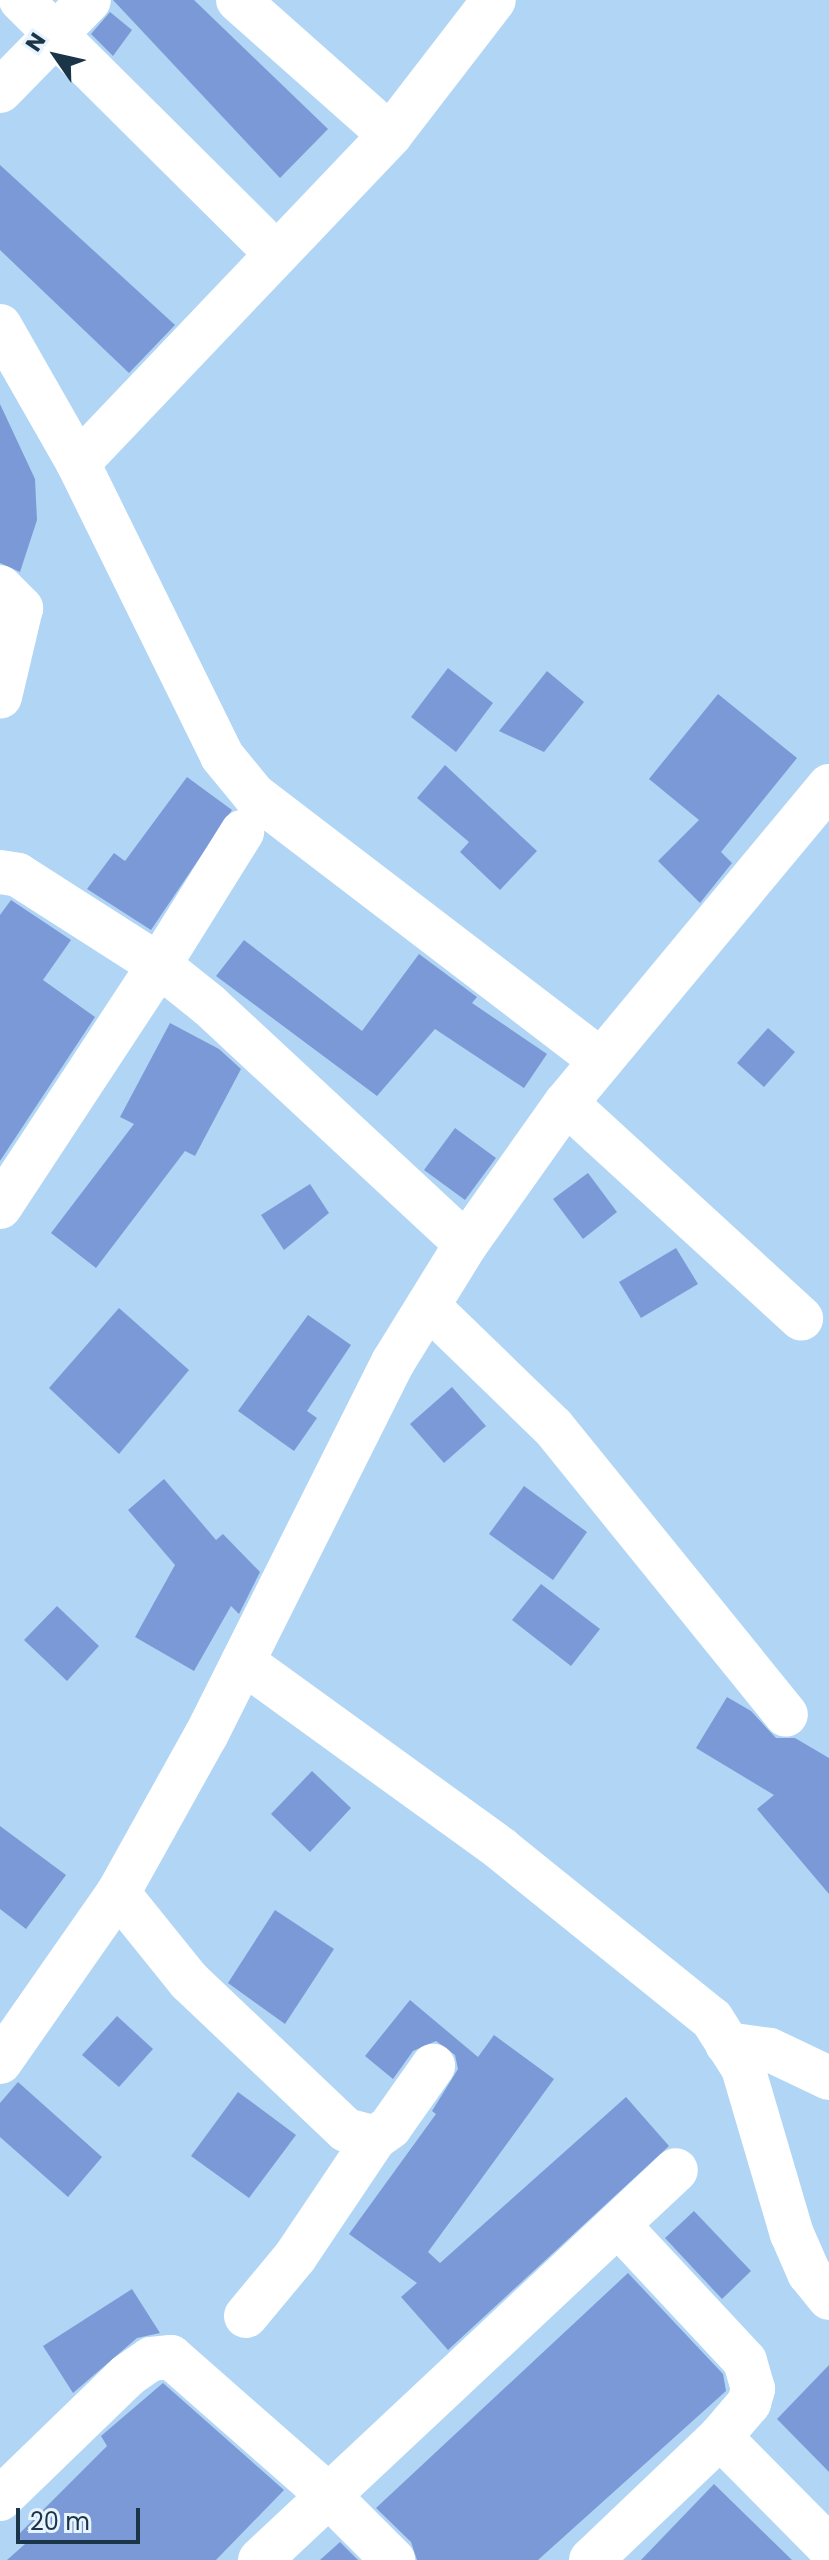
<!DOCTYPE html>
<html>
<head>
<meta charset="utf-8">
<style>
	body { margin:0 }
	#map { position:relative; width:829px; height:2560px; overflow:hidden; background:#b1d5f5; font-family:Poppins,sans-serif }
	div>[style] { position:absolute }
	.building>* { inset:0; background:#7c99d7 }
	.street>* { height:44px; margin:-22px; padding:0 22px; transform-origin:22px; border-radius:22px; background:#fff }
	span { translate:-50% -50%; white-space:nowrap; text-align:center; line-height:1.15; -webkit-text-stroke:6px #e7f3fe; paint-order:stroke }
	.north { position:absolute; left:16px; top:16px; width:80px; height:80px; -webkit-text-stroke:6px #e7f3fe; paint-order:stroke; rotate:304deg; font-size:22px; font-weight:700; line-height:32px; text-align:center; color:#1a3448 }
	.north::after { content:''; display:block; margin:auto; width:28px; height:36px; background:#1a3448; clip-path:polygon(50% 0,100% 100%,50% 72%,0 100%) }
	.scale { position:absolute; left:16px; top:2508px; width:124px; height:36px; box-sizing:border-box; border:4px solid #1a3448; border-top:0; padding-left:10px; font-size:24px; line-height:28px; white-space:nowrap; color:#1a3448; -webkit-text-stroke:6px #e7f3fe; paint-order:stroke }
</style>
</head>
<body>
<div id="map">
	<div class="building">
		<i style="clip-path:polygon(113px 0,194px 0,328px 129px,280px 178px)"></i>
		<i style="clip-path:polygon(110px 12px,132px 30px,113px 56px,91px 34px)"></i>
		<i style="clip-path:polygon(0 165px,175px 325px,129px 373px,0 250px)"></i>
		<i style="clip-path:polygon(0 404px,35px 479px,37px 520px,20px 572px,0 563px)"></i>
		<i style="clip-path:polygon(448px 668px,493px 703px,456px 752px,411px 717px)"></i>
		<i style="clip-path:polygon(547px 671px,584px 702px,544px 752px,499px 731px)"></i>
		<i style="clip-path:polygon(718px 694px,797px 758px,721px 852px,732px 863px,700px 903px,658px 861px,699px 820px,649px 779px)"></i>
		<i style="clip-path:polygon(445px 765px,537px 851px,500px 890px,460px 852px,469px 842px,417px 798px)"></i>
		<i style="clip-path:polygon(187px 777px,232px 810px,151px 930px,87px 889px,114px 853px,125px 861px)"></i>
		<i style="clip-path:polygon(11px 900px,71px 940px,43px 980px,95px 1017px,0 1161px,0 915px)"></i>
		<i style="clip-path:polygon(244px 940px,362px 1031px,419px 954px,477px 997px,472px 1003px,547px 1054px,524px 1088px,435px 1029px,377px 1096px,216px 976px)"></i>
		<i style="clip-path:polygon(170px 1023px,219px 1049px,241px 1069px,195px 1156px,185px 1151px,96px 1268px,51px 1233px,134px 1124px,120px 1117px)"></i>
		<i style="clip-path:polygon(768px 1028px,795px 1052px,764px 1087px,737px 1063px)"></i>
		<i style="clip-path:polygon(455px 1128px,496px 1158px,465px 1200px,424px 1170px)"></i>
		<i style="clip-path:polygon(588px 1173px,617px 1212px,583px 1239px,553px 1199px)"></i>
		<i style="clip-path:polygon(310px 1184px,329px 1213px,284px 1250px,261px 1215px)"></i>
		<i style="clip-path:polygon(676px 1248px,698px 1284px,641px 1318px,619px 1282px)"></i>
		<i style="clip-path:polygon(119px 1308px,189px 1370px,119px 1454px,49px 1388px)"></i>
		<i style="clip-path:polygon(308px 1315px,351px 1345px,307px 1411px,317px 1418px,294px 1451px,238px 1411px)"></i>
		<i style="clip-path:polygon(452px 1387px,486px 1426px,444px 1463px,410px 1424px)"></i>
		<i style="clip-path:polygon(164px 1479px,216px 1540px,223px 1534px,260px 1572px,239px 1614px,231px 1606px,194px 1671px,135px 1637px,175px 1565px,128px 1510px)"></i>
		<i style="clip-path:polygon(524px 1486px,587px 1532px,553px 1580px,489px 1534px)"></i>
		<i style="clip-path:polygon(541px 1584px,600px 1629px,571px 1666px,512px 1620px)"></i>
		<i style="clip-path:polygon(57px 1606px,99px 1646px,67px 1681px,24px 1640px)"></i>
		<i style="clip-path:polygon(727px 1697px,751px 1711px,776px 1738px,795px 1738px,829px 1758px,829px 1894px,757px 1809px,774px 1795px,696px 1748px)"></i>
		<i style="clip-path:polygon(312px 1771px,351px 1808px,310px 1852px,271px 1814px)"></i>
		<i style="clip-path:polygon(0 1826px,66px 1875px,26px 1929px,0 1909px)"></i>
		<i style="clip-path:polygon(275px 1910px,334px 1949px,285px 2024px,228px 1983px)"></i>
		<i style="clip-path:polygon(410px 2000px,478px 2057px,494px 2035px,554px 2079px,428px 2252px,440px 2263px,626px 2097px,669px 2146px,448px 2350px,401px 2297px,417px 2283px,349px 2234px,436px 2114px,432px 2111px,458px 2069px,455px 2055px,436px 2041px,413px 2051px,393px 2079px,365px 2056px)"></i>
		<i style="clip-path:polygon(117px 2016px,153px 2049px,119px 2087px,82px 2055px)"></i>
		<i style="clip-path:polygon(18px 2082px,102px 2157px,68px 2197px,0 2137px,0 2103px)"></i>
		<i style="clip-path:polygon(238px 2092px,296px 2135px,249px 2198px,191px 2156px)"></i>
		<i style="clip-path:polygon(694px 2211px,751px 2271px,722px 2299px,665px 2238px)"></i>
		<i style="clip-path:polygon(628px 2273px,723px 2374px,726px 2391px,538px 2560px,417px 2560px,411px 2542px,376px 2508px)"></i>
		<i style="clip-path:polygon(132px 2289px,160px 2333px,137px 2338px,73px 2393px,43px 2346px)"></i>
		<i style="clip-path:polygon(829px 2365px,829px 2472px,777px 2419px)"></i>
		<i style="clip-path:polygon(163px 2383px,284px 2490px,216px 2560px,7px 2560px,25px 2544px,17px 2536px,107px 2446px,101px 2436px)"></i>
		<i style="clip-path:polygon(714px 2484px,792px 2560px,641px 2560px)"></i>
		<i style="clip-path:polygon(340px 2542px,358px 2560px,320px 2560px)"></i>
	</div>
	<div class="street">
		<i style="left:21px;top:0;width:358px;rotate:44.8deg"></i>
		<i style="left:238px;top:0;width:203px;rotate:41.6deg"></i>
		<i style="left:0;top:91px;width:127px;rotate:-45.6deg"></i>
		<i style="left:0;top:326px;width:158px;rotate:60.3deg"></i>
		<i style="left:78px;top:463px;width:326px;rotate:63.8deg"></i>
		<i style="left:222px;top:756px;width:50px;rotate:50.6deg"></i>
		<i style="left:254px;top:795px;width:437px;rotate:37.4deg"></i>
		<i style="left:78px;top:463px;width:453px;rotate:-46.4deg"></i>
		<i style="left:390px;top:135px;width:170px;rotate:-52.4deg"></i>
		<i style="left:0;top:587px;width:30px;rotate:45deg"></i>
		<i style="left:21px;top:608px;width:91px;rotate:103.3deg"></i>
		<i style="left:0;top:872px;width:18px;rotate:9deg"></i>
		<i style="left:18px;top:875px;width:167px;rotate:32.6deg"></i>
		<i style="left:159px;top:965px;width:157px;rotate:-58deg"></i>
		<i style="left:566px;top:1103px;width:319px;rotate:42.5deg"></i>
		<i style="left:0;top:1207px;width:290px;rotate:-56.7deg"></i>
		<i style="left:159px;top:965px;width:64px;rotate:38.7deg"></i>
		<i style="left:209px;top:1005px;width:351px;rotate:42.9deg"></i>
		<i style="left:466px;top:1244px;width:139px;rotate:121.7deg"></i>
		<i style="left:393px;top:1362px;width:417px;rotate:116.6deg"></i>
		<i style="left:206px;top:1735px;width:181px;rotate:119.1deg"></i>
		<i style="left:118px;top:1893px;width:206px;rotate:124.9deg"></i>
		<i style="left:466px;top:1244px;width:173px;rotate:-54.7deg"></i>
		<i style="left:566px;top:1103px;width:412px;rotate:-50.3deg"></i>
		<i style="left:428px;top:1306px;width:174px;rotate:44.1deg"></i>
		<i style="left:553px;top:1427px;width:370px;rotate:51deg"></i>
		<i style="left:243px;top:1662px;width:319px;rotate:35.9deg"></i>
		<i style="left:501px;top:1849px;width:271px;rotate:38.9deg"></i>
		<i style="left:712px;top:2019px;width:58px;rotate:57.7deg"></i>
		<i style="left:743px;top:2068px;width:173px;rotate:73.6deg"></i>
		<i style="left:792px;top:2234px;width:43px;rotate:66.4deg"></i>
		<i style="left:809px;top:2273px;width:32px;rotate:51deg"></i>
		<i style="left:118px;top:1893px;width:113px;rotate:51.1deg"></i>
		<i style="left:189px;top:1981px;width:216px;rotate:43.5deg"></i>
		<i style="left:346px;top:2130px;width:30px;rotate:15deg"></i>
		<i style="left:375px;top:2138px;width:19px;rotate:-36deg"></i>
		<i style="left:390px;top:2127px;width:75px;rotate:-54.8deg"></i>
		<i style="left:727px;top:2044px;width:43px;rotate:7.9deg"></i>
		<i style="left:770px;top:2050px;width:65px;rotate:25.4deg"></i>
		<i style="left:246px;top:2316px;width:77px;rotate:-50.3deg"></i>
		<i style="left:295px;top:2257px;width:143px;rotate:-56.1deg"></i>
		<i style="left:720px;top:2437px;width:155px;rotate:45.3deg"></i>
		<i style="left:0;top:2499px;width:178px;rotate:-44.1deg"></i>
		<i style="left:128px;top:2375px;width:28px;rotate:-35deg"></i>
		<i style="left:151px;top:2359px;width:20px;rotate:-6deg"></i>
		<i style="left:171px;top:2357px;width:210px;rotate:41.3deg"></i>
		<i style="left:329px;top:2496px;width:91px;rotate:45deg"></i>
		<i style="left:260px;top:2560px;width:570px;rotate:-43.15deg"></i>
		<i style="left:591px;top:2560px;width:178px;rotate:-43.6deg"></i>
		<i style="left:720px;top:2437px;width:45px;rotate:-49.5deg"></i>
		<i style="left:749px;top:2403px;width:15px;rotate:-74deg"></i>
		<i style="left:753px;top:2389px;width:29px;rotate:-106deg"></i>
		<i style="left:745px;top:2361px;width:186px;rotate:-133deg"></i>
	</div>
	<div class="north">N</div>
	<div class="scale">20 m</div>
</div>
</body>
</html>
